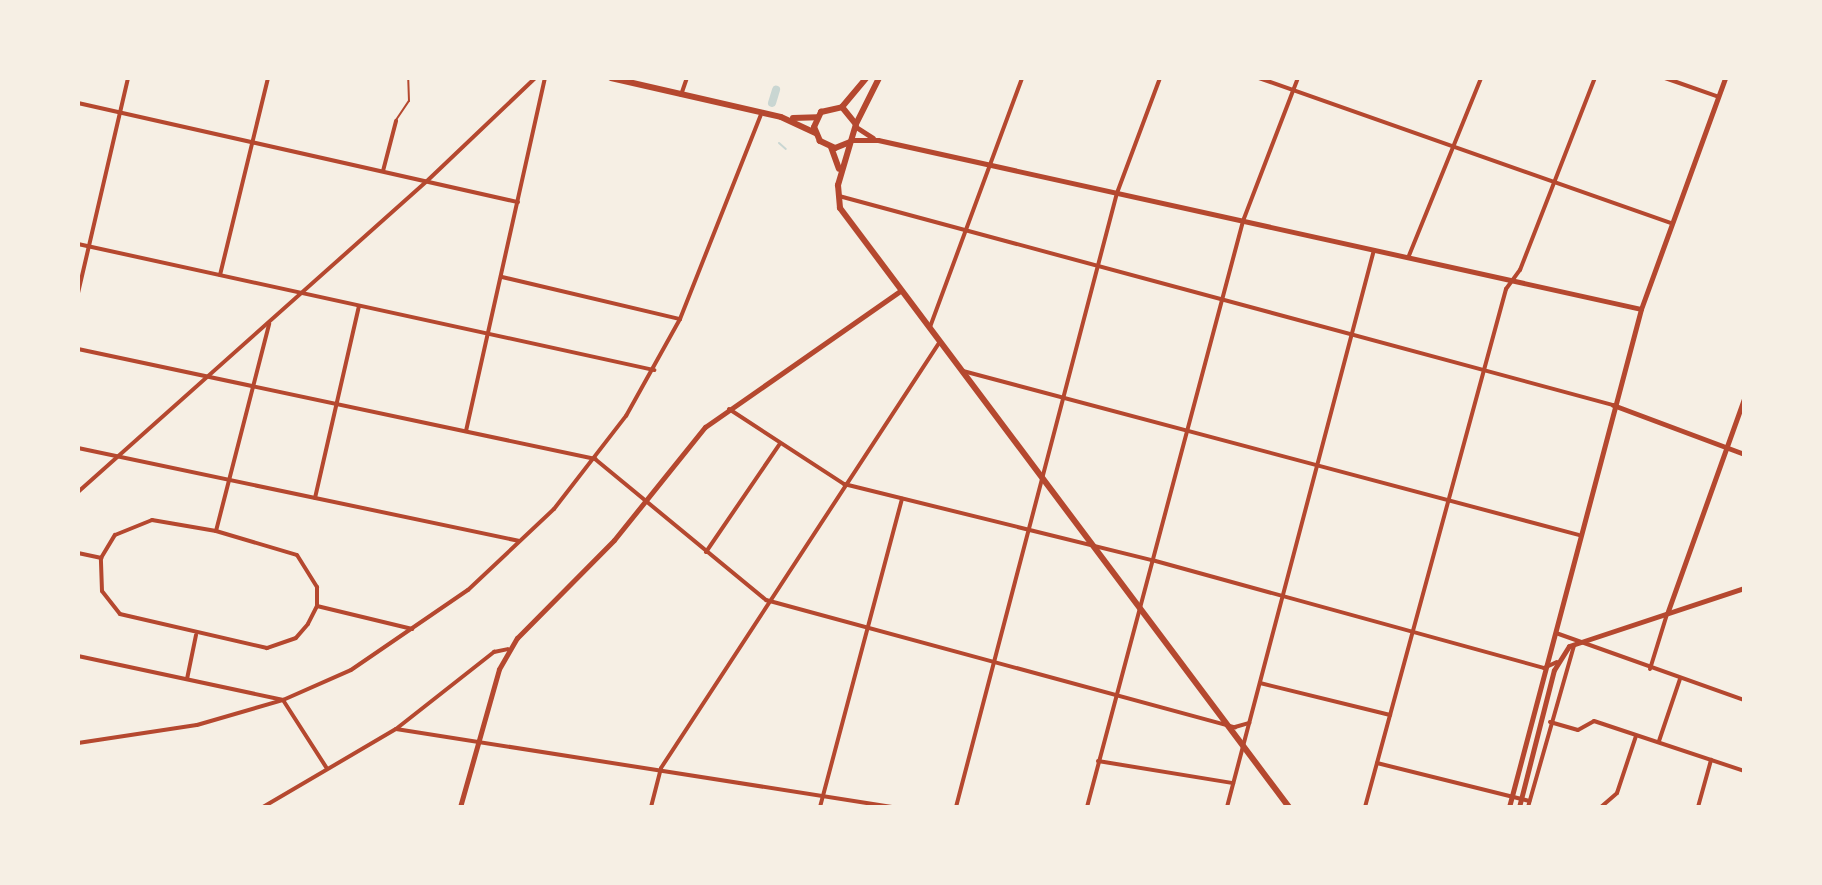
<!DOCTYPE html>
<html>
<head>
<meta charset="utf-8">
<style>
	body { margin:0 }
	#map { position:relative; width:1822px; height:885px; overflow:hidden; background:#f6efe4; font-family:Jost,sans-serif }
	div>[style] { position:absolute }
	.stream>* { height:2px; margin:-1px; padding:0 1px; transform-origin:1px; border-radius:1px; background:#c9d6d2 }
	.canal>* { height:8px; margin:-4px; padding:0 4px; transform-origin:4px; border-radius:4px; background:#c9d6d2 }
	.service>* { height:2px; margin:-1px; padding:0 1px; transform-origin:1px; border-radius:1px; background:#b5482f }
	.minor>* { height:4px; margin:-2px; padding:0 2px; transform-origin:2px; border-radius:2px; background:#b5482f }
	.tertiary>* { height:5px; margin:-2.5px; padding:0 2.5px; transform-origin:2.5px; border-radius:2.5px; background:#b5482f }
	.secondary>* { height:6px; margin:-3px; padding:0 3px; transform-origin:3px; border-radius:3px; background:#b5482f }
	span { translate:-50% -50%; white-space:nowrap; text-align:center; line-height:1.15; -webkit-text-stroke:6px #f6efe4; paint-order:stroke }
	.frame { position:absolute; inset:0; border:80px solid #f6efe4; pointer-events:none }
</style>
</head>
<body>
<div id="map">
	<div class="stream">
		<i style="left:779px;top:143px;width:9px;rotate:41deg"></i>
	</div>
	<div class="canal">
		<i style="left:772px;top:103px;width:14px;rotate:-73deg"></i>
	</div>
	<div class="service">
		<i style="left:396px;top:120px;width:23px;rotate:-56deg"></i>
		<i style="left:409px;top:101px;width:23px;rotate:-92deg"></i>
	</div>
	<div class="minor">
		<i style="left:1259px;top:78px;width:437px;rotate:19.4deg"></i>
		<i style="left:1665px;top:78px;width:57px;rotate:19.4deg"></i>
		<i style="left:681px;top:95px;width:18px;rotate:-71deg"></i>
		<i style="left:78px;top:103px;width:451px;rotate:12.7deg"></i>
		<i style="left:383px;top:171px;width:52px;rotate:-75.4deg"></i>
		<i style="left:839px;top:196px;width:802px;rotate:15.11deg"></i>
		<i style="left:78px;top:244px;width:590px;rotate:12.34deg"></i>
		<i style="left:1408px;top:258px;width:194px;rotate:-67.9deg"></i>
		<i style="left:220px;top:275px;width:203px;rotate:-76.3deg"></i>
		<i style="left:502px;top:277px;width:183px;rotate:13.3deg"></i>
		<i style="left:78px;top:293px;width:221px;rotate:-76.9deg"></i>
		<i style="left:930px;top:327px;width:265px;rotate:-69.7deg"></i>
		<i style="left:78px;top:349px;width:529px;rotate:12.01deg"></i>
		<i style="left:595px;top:459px;width:222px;rotate:39.5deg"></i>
		<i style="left:766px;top:600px;width:486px;rotate:15.2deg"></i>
		<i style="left:1235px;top:727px;width:15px;rotate:-16deg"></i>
		<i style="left:963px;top:371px;width:637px;rotate:14.91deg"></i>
		<i style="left:729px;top:409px;width:137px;rotate:33.1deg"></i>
		<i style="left:844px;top:484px;width:317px;rotate:13.9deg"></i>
		<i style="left:1152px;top:560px;width:407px;rotate:15.4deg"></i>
		<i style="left:1544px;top:668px;width:14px;rotate:-25deg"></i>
		<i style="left:466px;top:431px;width:362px;rotate:-77.4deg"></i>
		<i style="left:78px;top:448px;width:450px;rotate:11.9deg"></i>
		<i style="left:78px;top:492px;width:467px;rotate:-41.7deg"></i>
		<i style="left:427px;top:181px;width:149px;rotate:-43.6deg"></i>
		<i style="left:315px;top:498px;width:197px;rotate:-77.1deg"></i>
		<i style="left:152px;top:520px;width:65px;rotate:9.8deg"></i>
		<i style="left:216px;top:531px;width:84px;rotate:16.5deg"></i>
		<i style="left:297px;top:555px;width:38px;rotate:58deg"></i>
		<i style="left:317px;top:587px;width:19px;rotate:90deg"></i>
		<i style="left:317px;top:606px;width:20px;rotate:117deg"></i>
		<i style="left:308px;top:624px;width:18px;rotate:131deg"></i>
		<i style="left:296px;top:638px;width:31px;rotate:161deg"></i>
		<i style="left:267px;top:648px;width:151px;rotate:-167deg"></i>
		<i style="left:120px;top:614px;width:29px;rotate:-128deg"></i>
		<i style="left:102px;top:591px;width:33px;rotate:-92deg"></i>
		<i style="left:101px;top:558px;width:27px;rotate:-59deg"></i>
		<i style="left:115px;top:535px;width:40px;rotate:-22deg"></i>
		<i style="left:216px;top:531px;width:214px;rotate:-75.6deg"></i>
		<i style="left:706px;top:552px;width:130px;rotate:-55.7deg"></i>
		<i style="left:78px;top:553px;width:24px;rotate:12deg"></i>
		<i style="left:317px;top:606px;width:98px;rotate:13.6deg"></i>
		<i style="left:1556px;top:633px;width:200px;rotate:19.6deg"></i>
		<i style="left:78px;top:656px;width:210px;rotate:12.1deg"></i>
		<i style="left:283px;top:700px;width:80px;rotate:57.3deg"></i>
		<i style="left:1650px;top:669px;width:58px;rotate:-72.8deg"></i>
		<i style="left:187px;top:679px;width:45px;rotate:-78.4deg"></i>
		<i style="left:1260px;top:683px;width:134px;rotate:13.8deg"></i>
		<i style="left:1550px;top:722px;width:29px;rotate:16deg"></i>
		<i style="left:1578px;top:730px;width:18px;rotate:-29deg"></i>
		<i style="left:1594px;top:721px;width:158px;rotate:18.4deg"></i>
		<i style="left:396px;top:729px;width:502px;rotate:8.94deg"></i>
		<i style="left:1659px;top:741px;width:65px;rotate:-71.3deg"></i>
		<i style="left:78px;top:743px;width:120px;rotate:-8.6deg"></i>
		<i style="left:197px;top:725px;width:90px;rotate:-16.2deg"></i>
		<i style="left:283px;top:700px;width:74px;rotate:-23.8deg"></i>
		<i style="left:351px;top:670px;width:142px;rotate:-34.4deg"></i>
		<i style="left:468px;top:590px;width:118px;rotate:-43.3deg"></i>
		<i style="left:554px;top:509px;width:118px;rotate:-52.3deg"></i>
		<i style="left:626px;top:416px;width:111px;rotate:-60.9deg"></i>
		<i style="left:680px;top:319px;width:220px;rotate:-68.4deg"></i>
		<i style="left:1098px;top:761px;width:137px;rotate:9.3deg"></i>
		<i style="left:1377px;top:763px;width:157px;rotate:14deg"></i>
		<i style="left:263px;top:807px;width:154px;rotate:-30.4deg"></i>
		<i style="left:396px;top:729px;width:125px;rotate:-38.2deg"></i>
		<i style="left:494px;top:652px;width:14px;rotate:-12deg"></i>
		<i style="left:651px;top:807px;width:40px;rotate:-75.6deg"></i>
		<i style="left:661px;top:768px;width:508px;rotate:-56.81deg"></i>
		<i style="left:820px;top:807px;width:319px;rotate:-75.1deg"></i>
		<i style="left:956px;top:807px;width:635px;rotate:-75.31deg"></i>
		<i style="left:1117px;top:193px;width:123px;rotate:-69.5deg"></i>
		<i style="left:1087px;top:807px;width:606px;rotate:-75.09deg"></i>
		<i style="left:1243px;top:221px;width:153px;rotate:-69deg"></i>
		<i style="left:1227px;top:807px;width:576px;rotate:-75.22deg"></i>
		<i style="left:1365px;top:807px;width:537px;rotate:-74.77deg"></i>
		<i style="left:1506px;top:289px;width:24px;rotate:-54deg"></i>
		<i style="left:1520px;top:270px;width:206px;rotate:-68.7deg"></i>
		<i style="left:1528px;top:807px;width:168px;rotate:-74.1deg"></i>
		<i style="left:1601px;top:807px;width:21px;rotate:-41deg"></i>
		<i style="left:1617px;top:793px;width:60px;rotate:-71.6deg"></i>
		<i style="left:1698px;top:807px;width:49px;rotate:-74.5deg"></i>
	</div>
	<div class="tertiary">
		<i style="left:856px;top:127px;width:20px;rotate:33deg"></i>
		<i style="left:852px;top:140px;width:26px"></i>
		<i style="left:878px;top:140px;width:781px;rotate:12.49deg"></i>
		<i style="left:1613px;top:405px;width:140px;rotate:20.5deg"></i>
		<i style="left:1668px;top:611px;width:225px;rotate:-70.3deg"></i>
		<i style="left:460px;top:807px;width:143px;rotate:-74.2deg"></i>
		<i style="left:499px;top:669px;width:36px;rotate:-60deg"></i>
		<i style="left:517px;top:638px;width:138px;rotate:-45.3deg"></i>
		<i style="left:614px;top:540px;width:145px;rotate:-51.2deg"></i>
		<i style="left:705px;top:427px;width:238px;rotate:-34.9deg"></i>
		<i style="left:1509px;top:807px;width:515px;rotate:-75.15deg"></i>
		<i style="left:1641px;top:309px;width:246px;rotate:-70deg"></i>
		<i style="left:1519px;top:807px;width:141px;rotate:-75.7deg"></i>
		<i style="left:1554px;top:670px;width:28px;rotate:-58deg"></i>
		<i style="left:1569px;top:646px;width:184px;rotate:-18.3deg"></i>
	</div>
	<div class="secondary">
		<i style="left:611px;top:78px;width:174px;rotate:12.9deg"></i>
		<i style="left:781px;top:117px;width:38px;rotate:25deg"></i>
		<i style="left:842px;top:107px;width:38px;rotate:-50deg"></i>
		<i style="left:793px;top:118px;width:24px;rotate:-2deg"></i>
		<i style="left:856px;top:124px;width:51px;rotate:-63.4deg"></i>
		<i style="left:850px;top:142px;width:16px;rotate:158deg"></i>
		<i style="left:835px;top:148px;width:17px;rotate:-155deg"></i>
		<i style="left:820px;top:141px;width:15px;rotate:-113deg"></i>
		<i style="left:814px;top:127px;width:17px;rotate:-65deg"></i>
		<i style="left:821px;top:112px;width:22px;rotate:-13deg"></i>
		<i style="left:842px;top:107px;width:22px;rotate:51deg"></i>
		<i style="left:856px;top:124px;width:64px;rotate:106.4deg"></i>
		<i style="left:838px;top:185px;width:23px;rotate:85deg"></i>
		<i style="left:840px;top:208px;width:749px;rotate:53.15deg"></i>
		<i style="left:831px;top:147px;width:23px;rotate:70deg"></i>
	</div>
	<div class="frame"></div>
</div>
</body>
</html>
